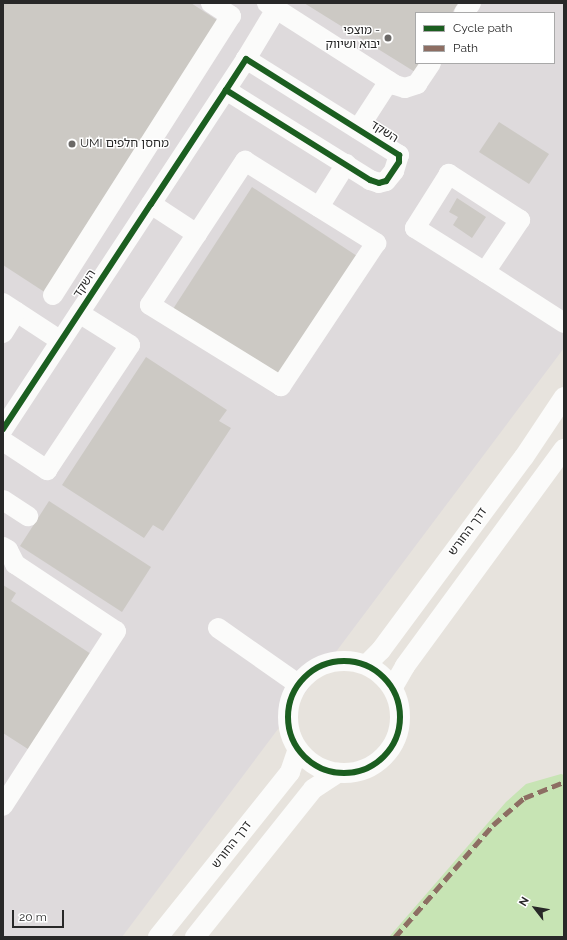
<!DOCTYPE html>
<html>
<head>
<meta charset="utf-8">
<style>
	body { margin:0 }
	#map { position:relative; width:567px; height:940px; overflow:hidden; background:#e7e3dd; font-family:Raleway,"Noto Sans Hebrew",sans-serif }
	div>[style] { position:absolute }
	.industrial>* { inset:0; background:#dedadc }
	.green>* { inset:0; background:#c7e4b4 }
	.building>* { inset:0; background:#ccc9c4 }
	.minor>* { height:20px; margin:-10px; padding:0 10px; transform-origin:10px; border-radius:10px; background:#fbfbfa }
	.minor>.ring { margin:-10px; padding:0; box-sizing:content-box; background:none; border:20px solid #fbfbfa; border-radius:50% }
	.quiet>* { height:5px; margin-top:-2.5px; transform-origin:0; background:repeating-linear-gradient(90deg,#8d6e63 0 10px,transparent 0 15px) }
	.cycleway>* { height:6px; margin:-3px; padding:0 3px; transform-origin:3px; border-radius:3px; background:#1b5e20 }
	.cycleway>.ring { margin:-3px; padding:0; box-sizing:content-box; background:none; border:6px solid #1b5e20; border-radius:50% }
	.dots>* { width:11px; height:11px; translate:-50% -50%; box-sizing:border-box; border:2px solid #fff; border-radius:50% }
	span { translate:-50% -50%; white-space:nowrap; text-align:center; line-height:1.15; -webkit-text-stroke:3px #fff; paint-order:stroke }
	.poi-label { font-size:12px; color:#282828 }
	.right { translate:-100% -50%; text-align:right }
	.left { translate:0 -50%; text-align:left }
	.street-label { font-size:12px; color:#282828 }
	.frame { position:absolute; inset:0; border:4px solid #282828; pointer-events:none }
	.legend { position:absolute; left:415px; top:12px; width:140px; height:52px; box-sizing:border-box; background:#fff; border:1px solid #a9a9a9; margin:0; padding:5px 7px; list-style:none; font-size:12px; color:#282828 }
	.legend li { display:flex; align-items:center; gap:8px; height:20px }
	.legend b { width:20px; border:1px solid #a9a9a9 }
	.north { position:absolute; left:515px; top:888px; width:40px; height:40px; -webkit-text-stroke:3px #fff; paint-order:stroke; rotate:301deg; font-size:11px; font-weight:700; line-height:16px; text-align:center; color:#282828 }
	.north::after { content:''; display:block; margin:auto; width:14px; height:18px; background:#282828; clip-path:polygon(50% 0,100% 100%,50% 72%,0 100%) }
	.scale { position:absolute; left:12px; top:910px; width:52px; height:18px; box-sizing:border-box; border:2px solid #282828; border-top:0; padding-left:5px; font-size:12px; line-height:14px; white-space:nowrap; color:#282828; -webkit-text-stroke:3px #fff; paint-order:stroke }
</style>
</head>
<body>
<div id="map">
	<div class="industrial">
		<i style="clip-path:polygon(evenodd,3px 3px,564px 3px,564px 348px,122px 937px,3px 937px,3px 3px,416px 13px,554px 13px,554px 63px,416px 63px,416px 13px)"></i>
	</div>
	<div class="green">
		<i style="clip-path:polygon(561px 774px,564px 775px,564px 937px,389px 937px,506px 802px,526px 784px)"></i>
	</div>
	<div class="building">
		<i style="clip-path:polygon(3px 3px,191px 3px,220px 22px,46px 293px,3px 265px)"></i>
		<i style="clip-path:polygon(304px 3px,458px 3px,452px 13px,416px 13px,416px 63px,421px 63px,415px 72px)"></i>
		<i style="clip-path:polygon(499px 122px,549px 154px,529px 184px,479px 152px)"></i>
		<i style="clip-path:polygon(252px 187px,357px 256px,278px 377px,173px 309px)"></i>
		<i style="clip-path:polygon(457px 198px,486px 217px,472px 238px,453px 225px,458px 217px,449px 212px)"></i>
		<i style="clip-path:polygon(146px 357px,227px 410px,219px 421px,231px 428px,163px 531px,153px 525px,144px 538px,62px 485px)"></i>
		<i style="clip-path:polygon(49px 501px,151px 567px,122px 612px,20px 546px)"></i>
		<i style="clip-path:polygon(3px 585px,16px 593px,11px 601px,94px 656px,31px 751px,3px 733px)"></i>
	</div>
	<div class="minor">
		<i style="left:267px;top:3px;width:152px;rotate:32.6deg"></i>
		<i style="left:395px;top:85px;width:10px;rotate:17deg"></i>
		<i style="left:405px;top:88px;width:13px;rotate:-18deg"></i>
		<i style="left:417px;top:84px;width:25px;rotate:-56deg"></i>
		<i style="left:464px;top:13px;width:12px;rotate:-55deg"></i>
		<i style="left:226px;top:90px;width:170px;rotate:32deg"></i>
		<i style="left:370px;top:180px;width:9px;rotate:18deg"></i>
		<i style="left:379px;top:183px;width:7px;rotate:-16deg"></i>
		<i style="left:386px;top:181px;width:13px;rotate:-51deg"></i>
		<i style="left:394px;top:171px;width:17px;rotate:-73deg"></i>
		<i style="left:399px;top:155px;width:181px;rotate:-147.9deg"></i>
		<i style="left:358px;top:129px;width:57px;rotate:-57.1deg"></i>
		<i style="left:245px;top:161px;width:155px;rotate:32deg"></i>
		<i style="left:376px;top:243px;width:172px;rotate:123.6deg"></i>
		<i style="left:281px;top:386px;width:154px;rotate:-148.3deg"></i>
		<i style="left:150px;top:305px;width:173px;rotate:-56.6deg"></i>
		<i style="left:151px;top:204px;width:55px;rotate:33.1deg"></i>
		<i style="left:319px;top:207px;width:51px;rotate:-57.9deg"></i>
		<i style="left:485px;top:272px;width:63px;rotate:-56.1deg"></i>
		<i style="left:520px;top:220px;width:85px;rotate:-147.1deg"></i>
		<i style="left:449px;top:174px;width:64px;rotate:122.2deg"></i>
		<i style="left:415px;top:228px;width:83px;rotate:32.2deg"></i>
		<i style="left:485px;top:272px;width:94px;rotate:32.8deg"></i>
		<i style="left:53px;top:295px;width:331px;rotate:-57.5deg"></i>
		<i style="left:231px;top:16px;width:24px;rotate:-147deg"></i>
		<i style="left:3px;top:303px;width:69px;rotate:33.2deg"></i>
		<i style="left:3px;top:333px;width:25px;rotate:-58deg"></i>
		<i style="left:3px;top:429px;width:443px;rotate:-56.7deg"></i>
		<i style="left:246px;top:59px;width:58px;rotate:-59deg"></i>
		<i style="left:3px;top:441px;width:53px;rotate:33.4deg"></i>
		<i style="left:47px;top:470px;width:150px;rotate:-56.4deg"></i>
		<i style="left:130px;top:345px;width:60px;rotate:-147.9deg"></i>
		<i style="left:3px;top:500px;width:30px;rotate:33deg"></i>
		<i style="left:3px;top:547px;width:6px;rotate:31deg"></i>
		<i style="left:8px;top:550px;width:16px;rotate:63deg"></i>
		<i style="left:15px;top:564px;width:121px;rotate:33.6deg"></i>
		<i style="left:116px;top:631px;width:208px;rotate:122.9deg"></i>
		<i style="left:218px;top:628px;width:98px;rotate:35deg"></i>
		<i class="ring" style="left:288px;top:661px;width:92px;height:92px"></i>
		<i style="left:367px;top:664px;width:20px;rotate:-45deg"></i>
		<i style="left:381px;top:650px;width:240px;rotate:-53.5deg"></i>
		<i style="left:524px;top:457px;width:72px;rotate:-56.3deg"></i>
		<i style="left:393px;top:687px;width:24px;rotate:-60deg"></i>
		<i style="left:405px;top:666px;width:269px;rotate:-53.8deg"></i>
		<i style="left:158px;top:937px;width:211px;rotate:-51.3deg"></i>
		<i style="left:290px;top:772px;width:24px;rotate:-71deg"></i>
		<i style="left:195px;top:937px;width:189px;rotate:-51.4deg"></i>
		<i style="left:313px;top:789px;width:30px;rotate:-33deg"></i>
	</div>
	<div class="quiet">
		<i style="left:395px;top:937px;width:149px;rotate:-48.8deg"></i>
		<i style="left:493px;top:825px;width:41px;rotate:-41.1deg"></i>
		<i style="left:524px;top:798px;width:43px;rotate:-21.8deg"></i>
	</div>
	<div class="cycleway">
		<i style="left:3px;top:429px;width:269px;rotate:-56.7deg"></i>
		<i style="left:151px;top:204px;width:136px;rotate:-56.7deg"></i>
		<i style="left:226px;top:90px;width:37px;rotate:-57deg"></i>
		<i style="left:246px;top:59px;width:181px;rotate:32.1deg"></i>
		<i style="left:399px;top:155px;width:7px;rotate:90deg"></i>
		<i style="left:399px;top:162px;width:23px;rotate:124deg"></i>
		<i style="left:386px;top:181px;width:7px;rotate:164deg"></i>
		<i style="left:379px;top:183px;width:9px;rotate:-162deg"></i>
		<i style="left:370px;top:180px;width:170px;rotate:-148deg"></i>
		<i class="ring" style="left:288px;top:661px;width:106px;height:106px"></i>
	</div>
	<div class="dots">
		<i style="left:388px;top:38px;background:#6b6967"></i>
		<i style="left:72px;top:144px;background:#6b6967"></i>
	</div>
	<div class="poi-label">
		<span class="right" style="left:380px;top:38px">מוצפי -<br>יבוא ושיווק</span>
		<span class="left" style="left:80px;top:144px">UMI מחסן חלפים</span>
	</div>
	<div class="street-label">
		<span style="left:384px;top:132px;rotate:32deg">השקד</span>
		<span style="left:85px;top:284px;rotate:-57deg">השקד</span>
		<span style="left:468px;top:532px;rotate:-54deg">דרך החורש</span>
		<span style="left:232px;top:845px;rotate:-52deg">דרך החורש</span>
	</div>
	<div class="frame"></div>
	<ul class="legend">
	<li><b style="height:5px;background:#1b5e20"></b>Cycle path</li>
	<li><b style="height:5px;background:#8d6e63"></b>Path</li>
	</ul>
	<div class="north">N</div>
	<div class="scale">20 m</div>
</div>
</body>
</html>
